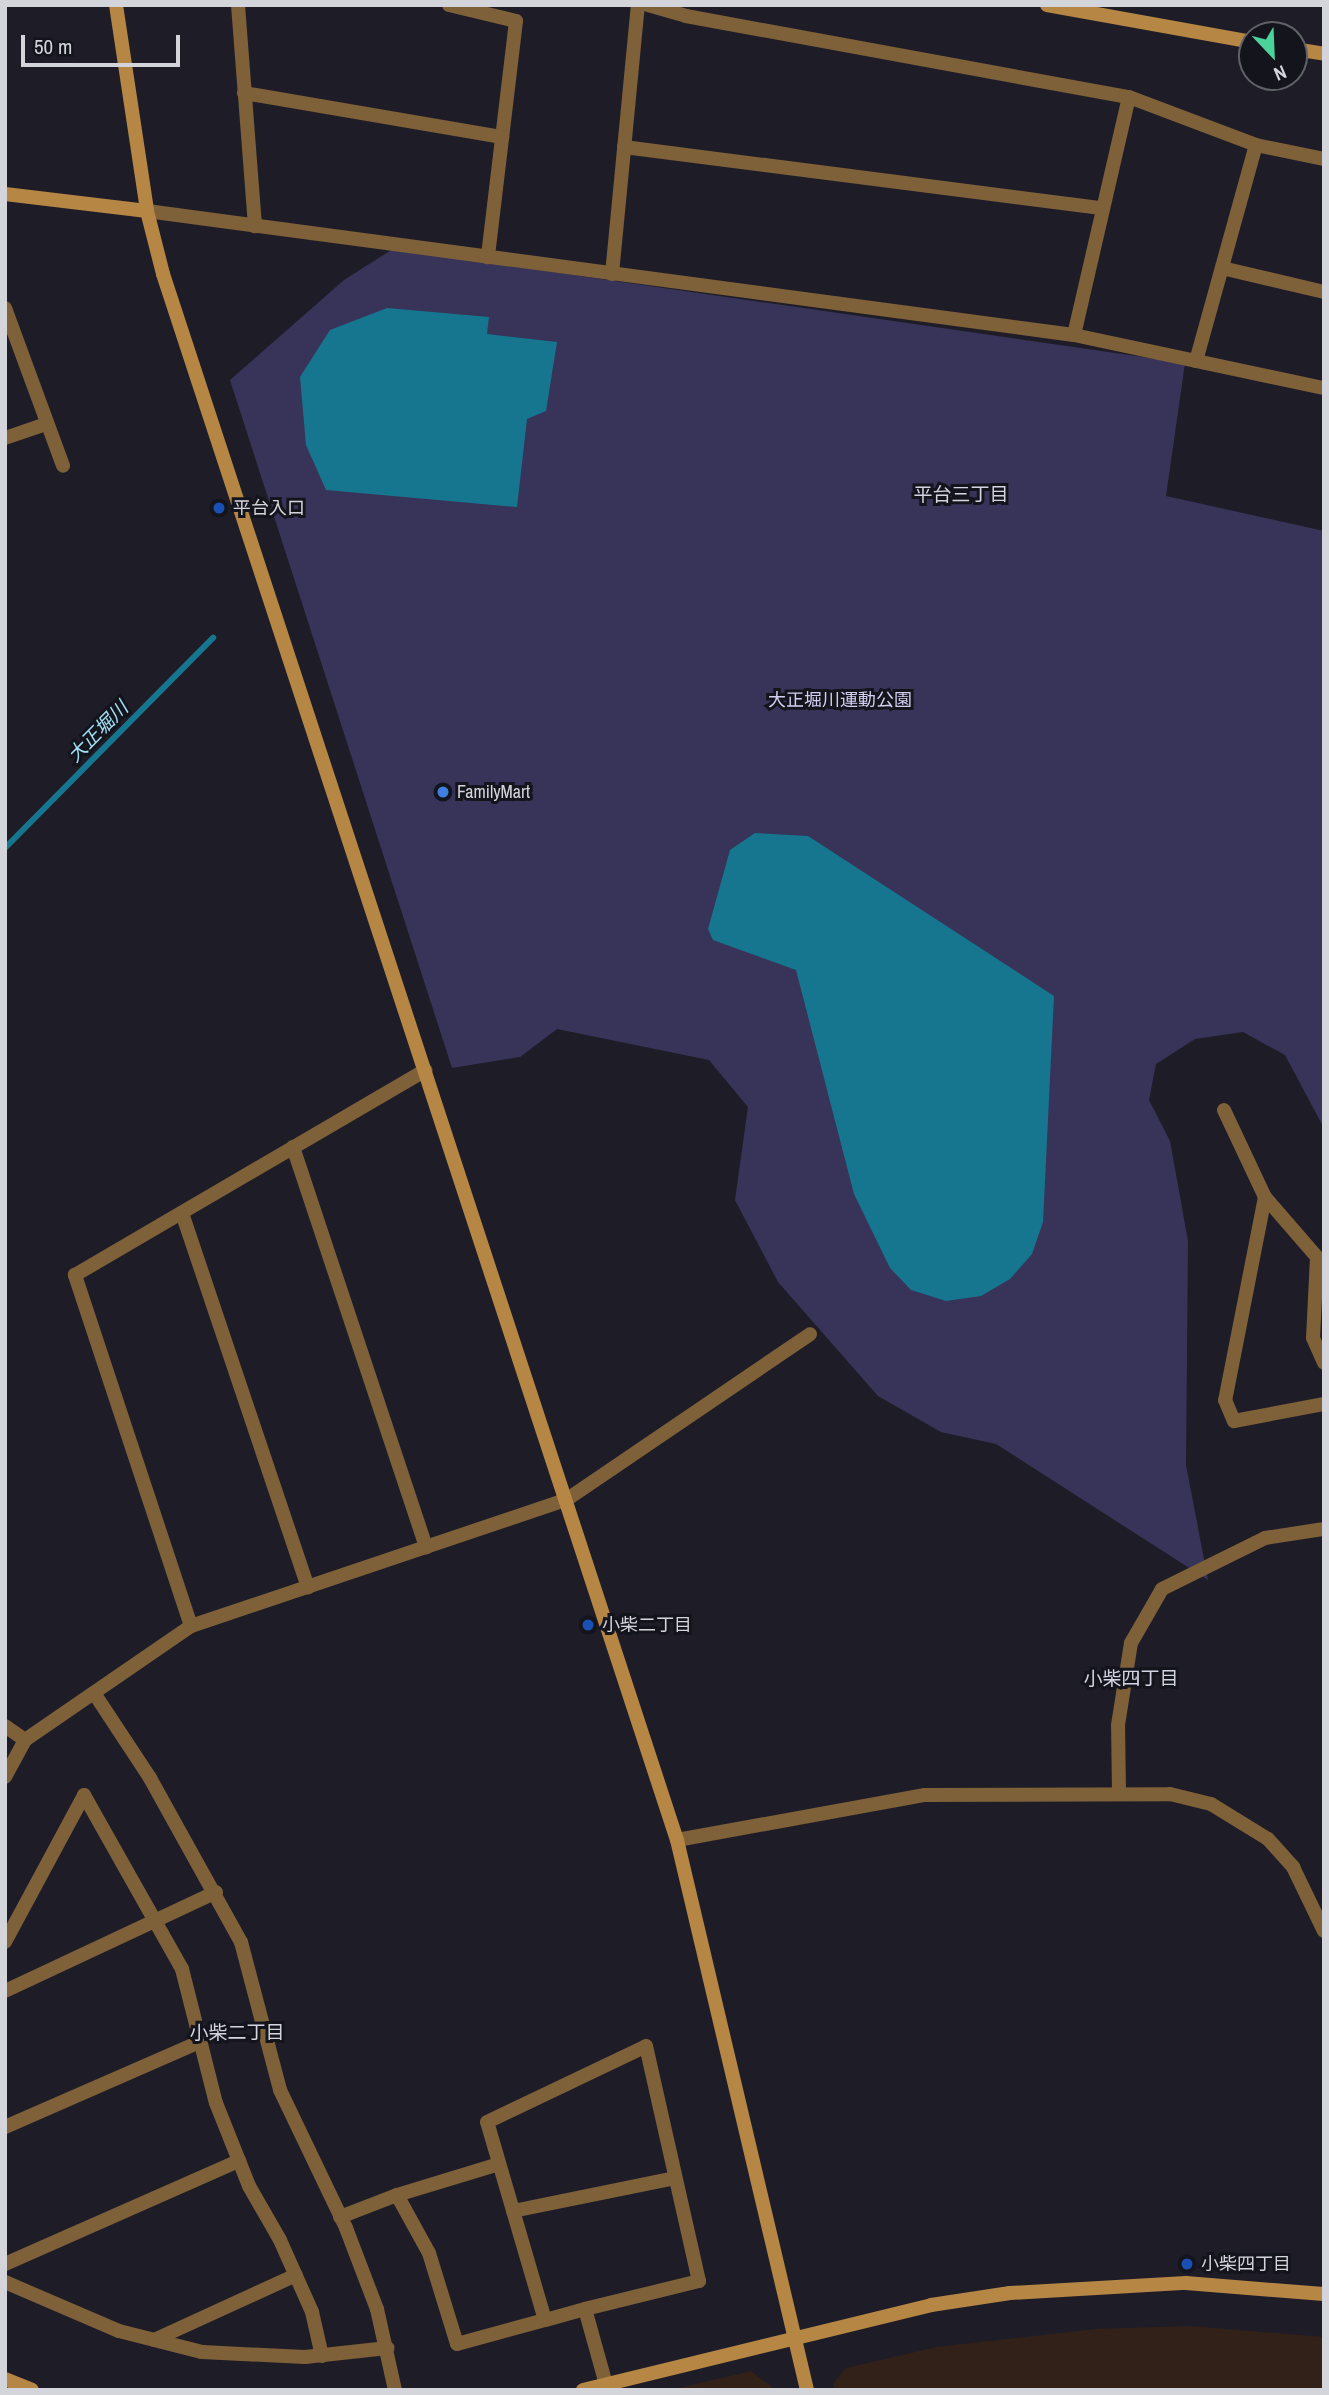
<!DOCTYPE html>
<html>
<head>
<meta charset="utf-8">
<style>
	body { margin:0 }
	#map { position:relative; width:1329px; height:2395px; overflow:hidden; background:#1e1d27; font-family:"Archivo Narrow","Noto Sans JP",sans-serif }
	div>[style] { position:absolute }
	.commercial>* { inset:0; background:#322119 }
	.green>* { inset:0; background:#383459 }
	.water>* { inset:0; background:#17768f }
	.stream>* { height:6px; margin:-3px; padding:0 3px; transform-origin:3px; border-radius:3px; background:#17768f }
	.street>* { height:14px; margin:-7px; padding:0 7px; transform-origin:7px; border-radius:7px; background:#7e6039 }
	.secondary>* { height:14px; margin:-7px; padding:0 7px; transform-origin:7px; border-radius:7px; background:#b68644 }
	.dots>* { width:19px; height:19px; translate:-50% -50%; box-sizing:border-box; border:4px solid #14141d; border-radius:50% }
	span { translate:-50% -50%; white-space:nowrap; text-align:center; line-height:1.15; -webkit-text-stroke:6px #14141d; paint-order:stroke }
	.poi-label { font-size:18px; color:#d4d4db }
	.left { translate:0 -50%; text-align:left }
	.park-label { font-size:18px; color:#d1cef1 }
	.neighbourhood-label { font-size:19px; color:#d3d3e1 }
	.water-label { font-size:19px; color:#a1e2f7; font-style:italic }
	.frame { position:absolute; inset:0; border:7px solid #d4d4db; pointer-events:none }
	.north { position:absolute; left:1238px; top:21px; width:70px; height:70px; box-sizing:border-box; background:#14141d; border:2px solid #616169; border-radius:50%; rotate:157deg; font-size:19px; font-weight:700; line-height:28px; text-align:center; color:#d4d4db }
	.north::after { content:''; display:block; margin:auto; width:24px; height:32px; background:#4cd39b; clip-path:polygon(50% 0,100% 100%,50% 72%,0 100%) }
	.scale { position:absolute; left:21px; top:35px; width:159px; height:32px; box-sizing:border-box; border:4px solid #d4d4db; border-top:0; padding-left:9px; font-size:21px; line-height:24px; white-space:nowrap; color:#d4d4db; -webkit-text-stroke:5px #14141d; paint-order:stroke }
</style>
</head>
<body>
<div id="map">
	<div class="commercial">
		<i style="clip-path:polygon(1189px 2326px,1324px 2337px,1324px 2390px,835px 2390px,833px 2384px,846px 2368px,937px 2347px,1096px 2329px)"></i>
		<i style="clip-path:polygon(751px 2371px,776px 2390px,671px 2390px)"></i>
	</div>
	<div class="green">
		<i style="clip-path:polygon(393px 249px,1185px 363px,1166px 496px,1324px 531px,1324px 1128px,1285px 1055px,1243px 1032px,1195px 1039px,1156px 1064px,1149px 1100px,1170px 1141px,1188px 1241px,1186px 1465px,1208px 1580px,996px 1444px,941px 1432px,878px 1396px,778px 1282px,735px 1200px,748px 1107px,709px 1060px,557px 1029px,520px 1057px,452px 1068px,230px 380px,344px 280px)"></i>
	</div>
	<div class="water">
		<i style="clip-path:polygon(387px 308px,489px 317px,487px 334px,557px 342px,546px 411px,527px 419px,517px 507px,326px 490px,306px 445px,300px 377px,330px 330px)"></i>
		<i style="clip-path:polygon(755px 833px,808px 836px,1054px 996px,1043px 1222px,1032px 1254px,1010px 1279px,981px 1296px,946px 1301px,911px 1290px,890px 1268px,854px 1194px,796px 970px,713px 940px,708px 929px,730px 850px)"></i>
	</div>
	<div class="stream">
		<i style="left:5px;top:848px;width:296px;rotate:-45.3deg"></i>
	</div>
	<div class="street">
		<i style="left:238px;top:5px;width:222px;rotate:85.6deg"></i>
		<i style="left:449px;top:5px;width:69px;rotate:13.4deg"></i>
		<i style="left:516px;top:21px;width:238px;rotate:96.8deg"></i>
		<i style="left:648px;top:5px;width:40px;rotate:16deg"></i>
		<i style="left:686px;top:16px;width:450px;rotate:10.4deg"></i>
		<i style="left:1129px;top:97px;width:136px;rotate:20.7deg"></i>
		<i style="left:244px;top:93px;width:262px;rotate:9.7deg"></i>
		<i style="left:624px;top:147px;width:483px;rotate:7.3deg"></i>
		<i style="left:147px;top:211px;width:935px;rotate:7.62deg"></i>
		<i style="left:1074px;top:335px;width:256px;rotate:12deg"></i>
		<i style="left:1222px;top:268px;width:105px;rotate:13.2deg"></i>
		<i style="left:612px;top:274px;width:270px;rotate:-84.5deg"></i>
		<i style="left:5px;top:308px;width:168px;rotate:69.8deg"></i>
		<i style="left:1074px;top:335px;width:244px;rotate:-77deg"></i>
		<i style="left:1196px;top:361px;width:224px;rotate:-74.5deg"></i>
		<i style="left:1256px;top:145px;width:69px;rotate:11.6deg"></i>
		<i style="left:5px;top:438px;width:43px;rotate:-18.9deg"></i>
		<i style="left:1224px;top:1110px;width:96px;rotate:64.8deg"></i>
		<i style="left:1265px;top:1197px;width:79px;rotate:49.1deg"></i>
		<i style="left:1317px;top:1257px;width:81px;rotate:92.8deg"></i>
		<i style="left:1313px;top:1338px;width:27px;rotate:66deg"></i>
		<i style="left:293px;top:1147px;width:422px;rotate:71.6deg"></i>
		<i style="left:1265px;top:1197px;width:207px;rotate:101.1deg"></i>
		<i style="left:1225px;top:1400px;width:23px;rotate:67deg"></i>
		<i style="left:1234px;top:1421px;width:92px;rotate:-10.7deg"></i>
		<i style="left:182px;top:1213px;width:395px;rotate:71.4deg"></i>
		<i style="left:191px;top:1626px;width:370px;rotate:-108.3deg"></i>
		<i style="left:75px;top:1275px;width:406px;rotate:-30.3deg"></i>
		<i style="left:94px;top:1693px;width:102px;rotate:56.6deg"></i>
		<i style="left:150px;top:1778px;width:188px;rotate:61deg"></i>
		<i style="left:241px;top:1942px;width:153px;rotate:75.2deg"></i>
		<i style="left:280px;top:2090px;width:153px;rotate:64.4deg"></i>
		<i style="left:346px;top:2228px;width:87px;rotate:69.1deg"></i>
		<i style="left:377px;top:2309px;width:83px;rotate:77.5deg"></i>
		<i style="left:5px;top:1726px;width:24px;rotate:35deg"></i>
		<i style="left:5px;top:1777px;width:42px;rotate:-61.6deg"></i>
		<i style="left:25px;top:1740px;width:201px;rotate:-34.5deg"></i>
		<i style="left:191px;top:1626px;width:396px;rotate:-18.6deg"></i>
		<i style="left:566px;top:1500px;width:295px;rotate:-34.2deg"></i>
		<i style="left:1119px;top:1793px;width:68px;rotate:-90.8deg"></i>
		<i style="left:1118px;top:1725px;width:83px;rotate:-81deg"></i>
		<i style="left:1131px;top:1643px;width:62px;rotate:-60.1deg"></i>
		<i style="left:1162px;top:1589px;width:115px;rotate:-26.3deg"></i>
		<i style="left:1265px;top:1538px;width:60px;rotate:-8.7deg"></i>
		<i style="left:677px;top:1840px;width:252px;rotate:-10.3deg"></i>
		<i style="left:925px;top:1795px;width:245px;rotate:-0.2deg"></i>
		<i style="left:1170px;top:1794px;width:42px;rotate:13.7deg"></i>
		<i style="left:1211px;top:1804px;width:67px;rotate:31.6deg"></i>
		<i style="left:1268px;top:1839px;width:38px;rotate:48deg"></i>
		<i style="left:1293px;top:1867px;width:71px;rotate:64.2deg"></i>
		<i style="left:5px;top:1942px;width:167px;rotate:-61.7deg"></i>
		<i style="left:84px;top:1795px;width:200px;rotate:60.6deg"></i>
		<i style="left:182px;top:1969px;width:138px;rotate:75.8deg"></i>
		<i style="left:216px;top:2103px;width:89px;rotate:68.3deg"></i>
		<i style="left:249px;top:2186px;width:62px;rotate:60.1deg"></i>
		<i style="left:280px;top:2240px;width:79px;rotate:66deg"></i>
		<i style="left:312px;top:2312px;width:45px;rotate:77.2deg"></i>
		<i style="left:5px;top:1991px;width:233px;rotate:-25.1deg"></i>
		<i style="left:5px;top:2127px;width:215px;rotate:-23.6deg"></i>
		<i style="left:499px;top:2164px;width:107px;rotate:163.1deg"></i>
		<i style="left:397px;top:2195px;width:66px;rotate:61.1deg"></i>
		<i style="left:429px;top:2253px;width:95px;rotate:72.9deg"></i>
		<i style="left:457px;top:2344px;width:91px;rotate:-15.3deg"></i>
		<i style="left:513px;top:2211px;width:165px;rotate:-11.5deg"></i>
		<i style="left:340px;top:2217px;width:61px;rotate:-21.1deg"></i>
		<i style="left:5px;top:2264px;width:256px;rotate:-23.8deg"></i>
		<i style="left:5px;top:2282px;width:124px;rotate:23.3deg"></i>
		<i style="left:119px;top:2331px;width:86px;rotate:14.2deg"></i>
		<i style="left:202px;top:2352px;width:103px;rotate:2.8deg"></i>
		<i style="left:305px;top:2357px;width:83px;rotate:-6.2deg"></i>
		<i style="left:585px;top:2309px;width:41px;rotate:164.6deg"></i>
		<i style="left:545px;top:2320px;width:206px;rotate:-106.3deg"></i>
		<i style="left:487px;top:2122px;width:176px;rotate:-25.5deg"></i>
		<i style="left:646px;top:2046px;width:241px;rotate:77.3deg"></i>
		<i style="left:699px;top:2281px;width:117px;rotate:166.2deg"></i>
		<i style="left:585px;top:2309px;width:78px;rotate:74.4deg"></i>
		<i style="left:154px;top:2340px;width:156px;rotate:-24.6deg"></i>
	</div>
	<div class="secondary">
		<i style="left:116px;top:5px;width:208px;rotate:81.4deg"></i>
		<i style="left:147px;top:211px;width:65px;rotate:75.7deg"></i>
		<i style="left:163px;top:274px;width:1648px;rotate:71.83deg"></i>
		<i style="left:677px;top:1840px;width:565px;rotate:76.7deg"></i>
		<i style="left:1047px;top:5px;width:208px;rotate:10.2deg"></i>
		<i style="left:1294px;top:49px;width:30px;rotate:9deg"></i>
		<i style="left:5px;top:194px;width:143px;rotate:6.8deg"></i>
		<i style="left:5px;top:2379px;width:29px;rotate:22deg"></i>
		<i style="left:583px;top:2390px;width:358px;rotate:-13.7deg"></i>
		<i style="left:931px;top:2305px;width:80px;rotate:-8.6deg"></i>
		<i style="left:1010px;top:2293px;width:176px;rotate:-3.3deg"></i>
		<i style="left:1186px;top:2283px;width:138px;rotate:4.6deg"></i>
	</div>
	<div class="dots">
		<i style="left:219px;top:508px;background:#1a4fb4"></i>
		<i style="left:443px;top:792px;background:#3f7fe0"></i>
		<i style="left:588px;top:1625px;background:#1a4fb4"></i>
		<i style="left:1187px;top:2264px;background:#1a4fb4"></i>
	</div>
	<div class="poi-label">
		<span class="left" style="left:233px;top:508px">平台入口</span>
		<span class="left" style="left:457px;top:792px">FamilyMart</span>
		<span class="left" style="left:602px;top:1625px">小柴二丁目</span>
		<span class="left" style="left:1201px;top:2264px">小柴四丁目</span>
	</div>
	<div class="park-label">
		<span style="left:840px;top:700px">大正堀川運動公園</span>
	</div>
	<div class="neighbourhood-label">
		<span style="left:961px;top:495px">平台三丁目</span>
		<span style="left:1131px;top:1679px">小柴四丁目</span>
		<span style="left:237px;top:2033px">小柴二丁目</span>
	</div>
	<div class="water-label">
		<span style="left:98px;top:732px;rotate:-45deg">大正堀川</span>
	</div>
	<div class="frame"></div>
	<div class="north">N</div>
	<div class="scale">50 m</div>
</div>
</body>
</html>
